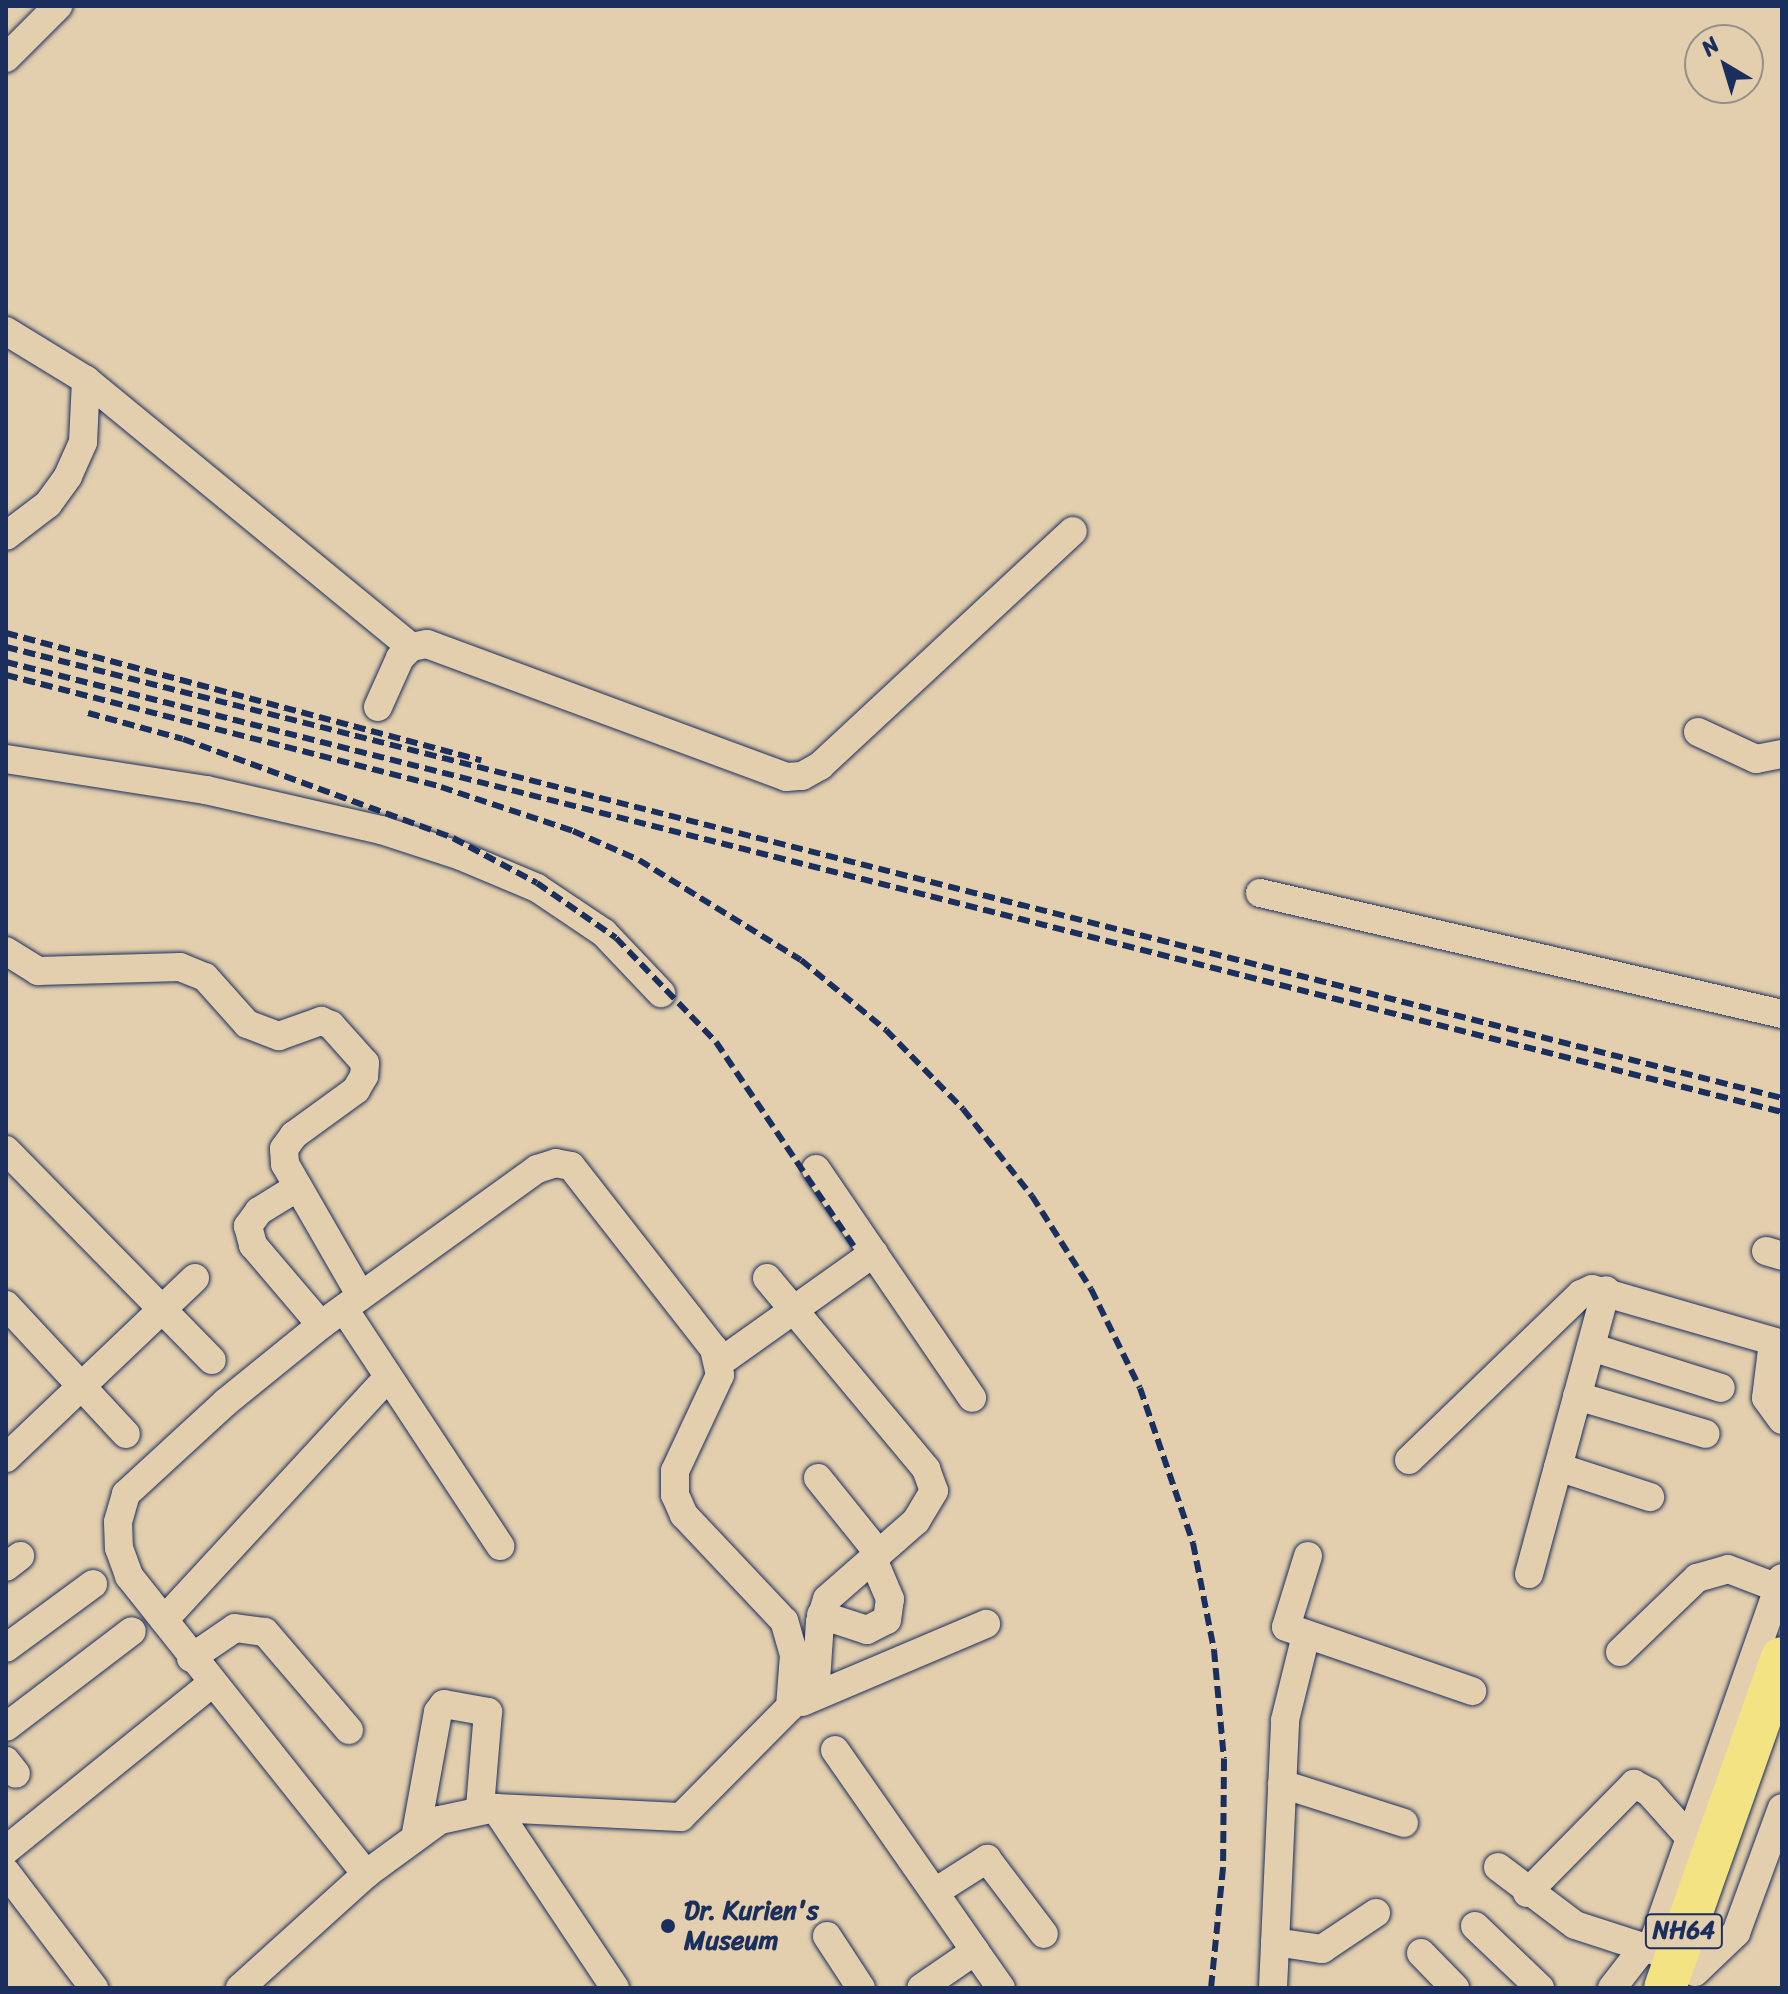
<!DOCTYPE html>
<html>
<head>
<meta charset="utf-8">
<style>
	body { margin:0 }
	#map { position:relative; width:1788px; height:1994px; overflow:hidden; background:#e3cfad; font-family:Sriracha,sans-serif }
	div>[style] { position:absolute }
	.roads { filter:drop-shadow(0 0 2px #1b2f5e) drop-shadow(0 0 2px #1b2f5e) }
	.minor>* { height:28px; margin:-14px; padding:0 14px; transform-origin:14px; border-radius:14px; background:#e3cfad }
	.highway>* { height:42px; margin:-21px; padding:0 21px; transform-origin:21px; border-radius:21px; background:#f4e382 }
	.rail>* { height:6px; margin-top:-3px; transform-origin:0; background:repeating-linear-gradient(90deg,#1b2f5e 0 12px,transparent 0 18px) }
	.dots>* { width:22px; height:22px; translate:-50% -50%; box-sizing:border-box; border:4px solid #e3cfad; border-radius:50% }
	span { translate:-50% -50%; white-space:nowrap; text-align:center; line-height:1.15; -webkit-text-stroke:7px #e3cfad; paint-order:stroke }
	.shield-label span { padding:2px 6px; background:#e3cfad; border:2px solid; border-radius:6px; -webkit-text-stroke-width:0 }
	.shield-label { font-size:24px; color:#1b2f5e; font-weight:700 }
	.poi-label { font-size:26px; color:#1b2f5e; font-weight:700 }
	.left { translate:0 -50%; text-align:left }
	.frame { position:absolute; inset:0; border:8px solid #1b2f5e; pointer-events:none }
	.north { position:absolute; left:1684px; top:24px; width:80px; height:80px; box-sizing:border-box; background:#e3cfad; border:2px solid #938f8d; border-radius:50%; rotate:322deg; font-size:22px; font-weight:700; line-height:32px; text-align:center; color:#1b2f5e }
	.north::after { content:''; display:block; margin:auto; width:28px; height:36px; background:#1b2f5e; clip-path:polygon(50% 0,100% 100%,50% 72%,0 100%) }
</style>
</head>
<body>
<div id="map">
	<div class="roads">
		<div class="minor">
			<i style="left:6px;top:58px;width:74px;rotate:-45deg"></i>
			<i style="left:6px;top:331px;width:94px;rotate:31.5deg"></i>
			<i style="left:86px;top:380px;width:421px;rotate:39.4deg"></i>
			<i style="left:6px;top:536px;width:53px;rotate:-37.3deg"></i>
			<i style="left:48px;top:504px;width:34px;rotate:-54deg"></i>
			<i style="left:68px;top:476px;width:37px;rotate:-66deg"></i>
			<i style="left:83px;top:442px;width:62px;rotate:-87.2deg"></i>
			<i style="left:378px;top:707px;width:54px;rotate:-65.8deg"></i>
			<i style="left:400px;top:658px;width:16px;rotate:-45deg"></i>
			<i style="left:411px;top:647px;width:16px;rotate:-11deg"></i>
			<i style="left:427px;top:644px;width:383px;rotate:20.3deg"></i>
			<i style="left:786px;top:777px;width:16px;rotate:-4deg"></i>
			<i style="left:802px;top:776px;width:21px;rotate:-29deg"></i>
			<i style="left:820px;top:766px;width:345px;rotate:-42.9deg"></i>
			<i style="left:1698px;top:732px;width:64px;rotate:25deg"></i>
			<i style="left:1756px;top:759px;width:26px;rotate:-11deg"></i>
			<i style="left:6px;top:759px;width:202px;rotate:8.8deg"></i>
			<i style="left:206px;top:790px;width:180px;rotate:12.9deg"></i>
			<i style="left:381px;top:830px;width:84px;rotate:18deg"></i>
			<i style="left:461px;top:856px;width:82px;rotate:22.8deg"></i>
			<i style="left:537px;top:888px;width:81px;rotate:33.9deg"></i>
			<i style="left:604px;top:933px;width:83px;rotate:46.5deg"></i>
			<i style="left:1260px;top:893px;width:536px;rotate:13.05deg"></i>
			<i style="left:6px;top:951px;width:38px;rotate:32deg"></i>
			<i style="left:38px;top:971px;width:142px;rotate:-1.6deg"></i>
			<i style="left:180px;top:967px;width:27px;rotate:22deg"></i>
			<i style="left:205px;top:977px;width:63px;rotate:48.2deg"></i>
			<i style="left:247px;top:1024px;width:34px;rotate:21deg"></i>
			<i style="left:279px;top:1036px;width:45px;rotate:-19.7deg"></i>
			<i style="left:321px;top:1021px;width:11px;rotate:22deg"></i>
			<i style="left:331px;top:1025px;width:51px;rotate:48.2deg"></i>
			<i style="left:365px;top:1063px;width:13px;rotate:94deg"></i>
			<i style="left:364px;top:1076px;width:16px;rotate:120deg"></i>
			<i style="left:356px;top:1090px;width:77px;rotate:144deg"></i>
			<i style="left:294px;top:1135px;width:17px;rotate:126deg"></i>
			<i style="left:284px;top:1149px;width:15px;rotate:86deg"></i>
			<i style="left:285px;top:1164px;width:152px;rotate:60.1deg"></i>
			<i style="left:6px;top:1150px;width:294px;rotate:45.6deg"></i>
			<i style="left:816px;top:1169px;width:277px;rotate:55.7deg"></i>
			<i style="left:298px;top:1187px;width:46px;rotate:148.4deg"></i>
			<i style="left:259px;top:1211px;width:19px;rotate:126deg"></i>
			<i style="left:248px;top:1226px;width:20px;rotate:75deg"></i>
			<i style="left:253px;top:1245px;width:105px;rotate:49.6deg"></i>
			<i style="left:1766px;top:1251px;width:17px;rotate:17deg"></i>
			<i style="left:767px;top:1278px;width:249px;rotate:50.2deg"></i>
			<i style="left:926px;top:1469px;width:23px;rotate:70deg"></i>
			<i style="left:934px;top:1491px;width:35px;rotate:121deg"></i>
			<i style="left:916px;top:1521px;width:118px;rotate:138.8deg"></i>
			<i style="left:827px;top:1599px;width:24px;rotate:107deg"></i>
			<i style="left:820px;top:1622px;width:74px;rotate:93.9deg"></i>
			<i style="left:6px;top:1305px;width:176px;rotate:47.1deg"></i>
			<i style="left:344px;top:1309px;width:284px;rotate:56.6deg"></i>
			<i style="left:1773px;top:1342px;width:56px;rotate:97.1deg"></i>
			<i style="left:1766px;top:1398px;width:27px;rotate:54deg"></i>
			<i style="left:1591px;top:1347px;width:136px;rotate:17.5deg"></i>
			<i style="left:719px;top:1363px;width:190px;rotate:-35.4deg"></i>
			<i style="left:1577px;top:1396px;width:134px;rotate:16.4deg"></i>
			<i style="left:6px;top:1458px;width:261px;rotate:-43.6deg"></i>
			<i style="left:1409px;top:1460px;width:239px;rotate:-44deg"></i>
			<i style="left:1581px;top:1294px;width:12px;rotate:-24deg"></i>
			<i style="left:1592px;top:1289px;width:198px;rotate:16.1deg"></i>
			<i style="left:1558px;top:1467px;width:97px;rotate:18.1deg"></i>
			<i style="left:818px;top:1478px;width:97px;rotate:51.2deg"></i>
			<i style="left:1308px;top:1556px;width:74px;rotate:107.2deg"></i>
			<i style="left:1286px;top:1627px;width:197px;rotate:19deg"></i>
			<i style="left:6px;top:1567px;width:18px;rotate:-38deg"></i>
			<i style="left:1529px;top:1574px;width:294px;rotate:-74.8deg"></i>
			<i style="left:821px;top:1615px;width:48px;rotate:18.1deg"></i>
			<i style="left:867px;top:1630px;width:22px;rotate:-27deg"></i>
			<i style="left:887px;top:1620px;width:21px;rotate:-82deg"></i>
			<i style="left:890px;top:1599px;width:43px;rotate:-113deg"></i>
			<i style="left:164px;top:1620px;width:330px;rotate:-47.3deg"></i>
			<i style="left:6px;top:1648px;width:108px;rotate:-36.3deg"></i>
			<i style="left:1620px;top:1652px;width:107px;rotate:-43.9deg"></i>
			<i style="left:1697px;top:1578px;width:32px;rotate:-16deg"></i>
			<i style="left:1728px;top:1569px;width:53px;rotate:20.8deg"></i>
			<i style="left:191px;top:1658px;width:53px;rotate:-34.3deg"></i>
			<i style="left:235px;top:1628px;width:30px;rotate:8deg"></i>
			<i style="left:265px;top:1632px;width:129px;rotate:49.4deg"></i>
			<i style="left:802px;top:1702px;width:200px;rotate:-23deg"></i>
			<i style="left:6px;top:1727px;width:158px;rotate:-37.3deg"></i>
			<i style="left:835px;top:1750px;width:245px;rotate:55.1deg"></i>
			<i style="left:975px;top:1951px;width:65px;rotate:145.6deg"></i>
			<i style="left:6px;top:1761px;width:16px;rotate:52deg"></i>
			<i style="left:1282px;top:1784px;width:128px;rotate:17.7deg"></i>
			<i style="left:495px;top:1808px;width:216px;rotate:56.3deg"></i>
			<i style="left:416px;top:1833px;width:123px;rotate:-79.7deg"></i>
			<i style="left:438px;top:1712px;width:10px;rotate:-53deg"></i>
			<i style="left:444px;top:1704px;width:45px;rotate:10.3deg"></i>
			<i style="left:488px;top:1712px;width:96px;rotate:94.8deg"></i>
			<i style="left:6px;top:1850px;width:264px;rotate:-39deg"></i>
			<i style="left:1498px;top:1867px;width:96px;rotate:37deg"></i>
			<i style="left:1575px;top:1925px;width:129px;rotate:18deg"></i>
			<i style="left:6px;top:1872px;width:146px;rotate:52.8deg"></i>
			<i style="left:935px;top:1892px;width:62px;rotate:-32.4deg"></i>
			<i style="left:987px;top:1859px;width:94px;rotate:52.8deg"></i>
			<i style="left:1527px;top:1893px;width:153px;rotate:-45.5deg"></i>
			<i style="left:1634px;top:1784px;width:17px;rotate:28deg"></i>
			<i style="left:1649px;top:1792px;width:63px;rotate:48.2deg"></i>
			<i style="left:1475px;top:1926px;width:90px;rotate:43.6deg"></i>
			<i style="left:827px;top:1936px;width:62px;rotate:56.8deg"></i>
			<i style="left:1275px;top:1942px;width:48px;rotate:8.5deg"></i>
			<i style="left:1322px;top:1949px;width:65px;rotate:-33.7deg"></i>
			<i style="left:1651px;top:1949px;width:393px;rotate:-70.6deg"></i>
			<i style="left:975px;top:1951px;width:45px;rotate:54.9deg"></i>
			<i style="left:1421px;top:1953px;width:49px;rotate:45.8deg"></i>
			<i style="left:1695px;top:1972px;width:57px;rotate:-43.6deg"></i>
			<i style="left:1736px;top:1933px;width:133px;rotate:-69.8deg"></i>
			<i style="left:240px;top:1988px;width:170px;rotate:-42.1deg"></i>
			<i style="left:366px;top:1874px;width:92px;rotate:-36.1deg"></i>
			<i style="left:440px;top:1820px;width:56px;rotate:-12.3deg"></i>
			<i style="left:495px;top:1808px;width:186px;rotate:2.8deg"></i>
			<i style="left:681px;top:1817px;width:155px;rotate:-45.3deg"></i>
			<i style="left:790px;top:1707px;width:52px;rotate:-85.6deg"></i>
			<i style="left:794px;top:1655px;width:35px;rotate:-106deg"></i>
			<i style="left:784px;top:1621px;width:146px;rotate:-133.3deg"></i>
			<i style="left:684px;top:1515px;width:22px;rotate:-114deg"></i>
			<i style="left:675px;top:1495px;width:24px;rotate:-90deg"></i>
			<i style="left:675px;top:1471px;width:106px;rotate:-64.9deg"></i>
			<i style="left:720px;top:1375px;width:27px;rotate:-103deg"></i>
			<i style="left:714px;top:1349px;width:232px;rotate:-128deg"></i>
			<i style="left:571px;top:1166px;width:15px;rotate:-169deg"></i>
			<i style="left:556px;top:1163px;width:20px;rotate:162deg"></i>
			<i style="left:537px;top:1169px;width:266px;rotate:144.2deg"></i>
			<i style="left:321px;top:1325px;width:122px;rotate:141deg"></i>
			<i style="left:226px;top:1402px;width:136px;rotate:137.4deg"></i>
			<i style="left:126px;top:1494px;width:29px;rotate:106deg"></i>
			<i style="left:118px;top:1522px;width:26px;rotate:88deg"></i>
			<i style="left:119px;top:1548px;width:30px;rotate:70deg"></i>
			<i style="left:129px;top:1576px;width:381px;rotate:51.5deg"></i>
			<i style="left:1273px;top:1988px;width:268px;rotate:-87.4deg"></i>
			<i style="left:1285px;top:1720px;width:88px;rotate:-76.1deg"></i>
			<i style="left:1612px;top:1988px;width:52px;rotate:-52deg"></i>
		</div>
		<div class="highway">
			<i style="left:1665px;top:1988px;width:350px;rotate:-70.5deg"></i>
		</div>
	</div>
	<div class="rail">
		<i style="left:6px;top:633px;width:492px;rotate:15deg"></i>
		<i style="left:6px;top:647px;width:1832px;rotate:14.25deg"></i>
		<i style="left:6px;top:662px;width:1832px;rotate:14.22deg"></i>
		<i style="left:6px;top:675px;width:449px;rotate:14.4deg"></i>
		<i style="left:441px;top:787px;width:139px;rotate:18.4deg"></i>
		<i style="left:573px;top:831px;width:72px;rotate:23.7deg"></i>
		<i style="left:639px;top:860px;width:190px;rotate:31.7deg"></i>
		<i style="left:801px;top:960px;width:110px;rotate:39.5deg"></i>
		<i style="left:886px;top:1030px;width:110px;rotate:45.7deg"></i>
		<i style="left:963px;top:1109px;width:111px;rotate:51.6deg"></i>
		<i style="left:1032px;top:1196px;width:110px;rotate:57.6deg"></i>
		<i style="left:1091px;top:1289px;width:110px;rotate:63.7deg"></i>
		<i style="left:1140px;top:1388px;width:164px;rotate:71.1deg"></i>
		<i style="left:1193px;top:1543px;width:109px;rotate:78.9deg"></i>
		<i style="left:1214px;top:1650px;width:109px;rotate:84.8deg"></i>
		<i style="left:1224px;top:1759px;width:109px;rotate:90.5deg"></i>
		<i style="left:1223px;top:1868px;width:121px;rotate:95.7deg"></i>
		<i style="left:88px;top:713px;width:98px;rotate:15.3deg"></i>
		<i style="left:183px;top:739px;width:288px;rotate:20.1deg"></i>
		<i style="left:453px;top:838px;width:95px;rotate:28.2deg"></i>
		<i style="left:537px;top:883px;width:96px;rotate:34.8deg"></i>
		<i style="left:616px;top:938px;width:144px;rotate:46.1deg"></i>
		<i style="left:716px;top:1042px;width:252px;rotate:56deg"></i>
	</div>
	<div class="dots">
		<i style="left:668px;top:1926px;background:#1b2f5e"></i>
	</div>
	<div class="shield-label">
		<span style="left:1684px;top:1931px">NH64</span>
	</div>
	<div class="poi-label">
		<span class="left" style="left:684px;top:1926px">Dr. Kurien's<br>Museum</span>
	</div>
	<div class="frame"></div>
	<div class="north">N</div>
</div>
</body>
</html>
